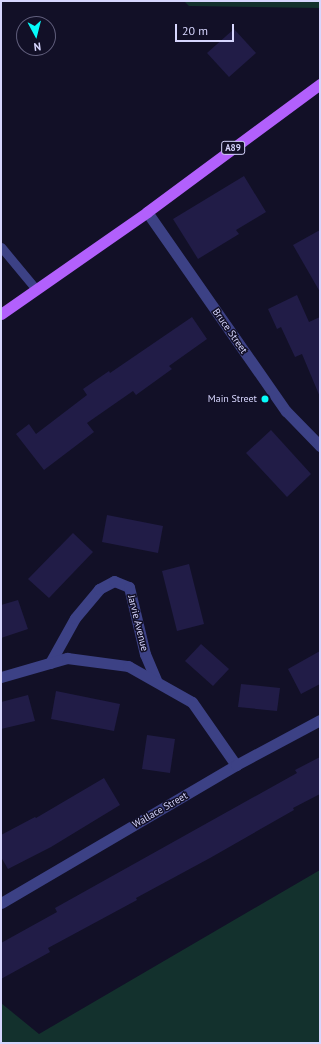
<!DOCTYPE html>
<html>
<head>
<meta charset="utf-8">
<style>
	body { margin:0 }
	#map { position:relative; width:321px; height:1044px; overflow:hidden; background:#121027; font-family:"PT Sans",sans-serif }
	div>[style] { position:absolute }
	.green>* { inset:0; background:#13312d }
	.building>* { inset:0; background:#211c47 }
	.service>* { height:9px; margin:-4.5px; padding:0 4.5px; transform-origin:4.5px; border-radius:4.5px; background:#3c4185 }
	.minor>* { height:11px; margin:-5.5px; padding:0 5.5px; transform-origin:5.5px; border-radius:5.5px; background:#3c4185 }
	.primary>* { height:11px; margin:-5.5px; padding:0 5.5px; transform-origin:5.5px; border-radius:5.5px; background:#b260fc }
	.dots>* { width:11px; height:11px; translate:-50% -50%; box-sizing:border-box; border:2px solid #121027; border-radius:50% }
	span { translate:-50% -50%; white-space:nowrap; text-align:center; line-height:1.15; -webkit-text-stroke:3px #121027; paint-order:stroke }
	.shield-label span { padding:1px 3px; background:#121027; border:1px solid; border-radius:3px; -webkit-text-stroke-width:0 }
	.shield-label { font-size:9px; color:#d7d6fe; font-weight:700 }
	.street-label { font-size:10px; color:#d7d6fe }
	.poi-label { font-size:10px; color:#d7d6fe }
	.right { translate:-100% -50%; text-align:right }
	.frame { position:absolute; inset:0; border:2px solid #d7d6fe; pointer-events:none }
	.north { position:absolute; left:16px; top:16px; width:40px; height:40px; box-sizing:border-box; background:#121027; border:1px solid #615f7d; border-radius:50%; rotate:173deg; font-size:11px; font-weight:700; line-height:16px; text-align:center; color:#d7d6fe }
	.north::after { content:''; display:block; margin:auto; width:14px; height:18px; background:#06fbfa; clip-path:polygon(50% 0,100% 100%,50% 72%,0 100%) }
	.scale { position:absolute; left:175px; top:24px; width:59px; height:18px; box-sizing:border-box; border:2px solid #d7d6fe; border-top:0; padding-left:5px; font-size:12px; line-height:14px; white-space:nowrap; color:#d7d6fe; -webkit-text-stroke:3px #121027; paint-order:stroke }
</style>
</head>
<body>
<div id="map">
	<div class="green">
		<i style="clip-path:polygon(184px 1px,320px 1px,320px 8px,189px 6px)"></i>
		<i style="clip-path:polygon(320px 870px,320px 1043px,1px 1043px,1px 1003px,39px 1034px)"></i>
	</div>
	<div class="building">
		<i style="clip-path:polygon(234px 29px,256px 53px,229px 77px,207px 53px)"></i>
		<i style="clip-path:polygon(244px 176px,266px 212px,236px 230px,239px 234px,198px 259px,173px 219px)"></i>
		<i style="clip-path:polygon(320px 230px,320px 292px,293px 245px)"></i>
		<i style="clip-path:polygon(297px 295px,309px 322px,320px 317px,320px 397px,302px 354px,295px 357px,281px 327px,277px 329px,268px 309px)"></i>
		<i style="clip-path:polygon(192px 317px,207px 339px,169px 366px,172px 369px,136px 395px,133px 391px,87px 423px,94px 432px,44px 470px,16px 434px,29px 424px,36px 434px,87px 395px,83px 389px,109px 371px,110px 373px)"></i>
		<i style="clip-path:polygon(271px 430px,311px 474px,287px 497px,246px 453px)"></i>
		<i style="clip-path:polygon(107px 515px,163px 526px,158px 553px,102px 542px)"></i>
		<i style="clip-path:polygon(73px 533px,93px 552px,49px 598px,28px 579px)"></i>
		<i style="clip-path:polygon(189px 564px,204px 624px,177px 631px,162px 571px)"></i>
		<i style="clip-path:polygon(18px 600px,28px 629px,1px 638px,1px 605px)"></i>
		<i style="clip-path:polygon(201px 644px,229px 669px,213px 686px,185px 661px)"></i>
		<i style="clip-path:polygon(320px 651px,320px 684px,301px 694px,288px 669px)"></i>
		<i style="clip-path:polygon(241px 684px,280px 688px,277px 711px,238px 707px)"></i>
		<i style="clip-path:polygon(56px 691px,120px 704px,114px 731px,51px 719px)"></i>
		<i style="clip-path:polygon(28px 695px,35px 721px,1px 729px,1px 702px)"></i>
		<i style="clip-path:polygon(147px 735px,175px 739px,170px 773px,142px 769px)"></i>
		<i style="clip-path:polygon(320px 757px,320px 794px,293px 808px,294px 810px,210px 858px,136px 898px,137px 900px,48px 948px,50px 952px,1px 979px,1px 943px,57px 912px,55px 908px,297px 773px,295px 770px)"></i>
		<i style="clip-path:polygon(104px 778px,120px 805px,51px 847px,8px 869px,1px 857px,1px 835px,35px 817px,36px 818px)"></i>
	</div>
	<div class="service">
		<i style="left:1px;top:247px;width:55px;rotate:50.2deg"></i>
	</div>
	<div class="minor">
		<i style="left:147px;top:212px;width:243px;rotate:55.1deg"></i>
		<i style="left:286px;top:411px;width:49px;rotate:45.8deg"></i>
		<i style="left:50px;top:663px;width:51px;rotate:-60.9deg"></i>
		<i style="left:75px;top:618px;width:38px;rotate:-50deg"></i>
		<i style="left:99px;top:589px;width:17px;rotate:-28deg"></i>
		<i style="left:114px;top:581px;width:16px;rotate:22deg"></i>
		<i style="left:129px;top:587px;width:69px;rotate:76.6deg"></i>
		<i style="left:145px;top:654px;width:30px;rotate:67deg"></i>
		<i style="left:1px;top:677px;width:69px;rotate:-16.1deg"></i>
		<i style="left:67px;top:658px;width:62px;rotate:7.5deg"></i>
		<i style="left:128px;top:666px;width:73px;rotate:29.4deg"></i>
		<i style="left:192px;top:702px;width:77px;rotate:55.1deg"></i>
		<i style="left:1px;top:903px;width:273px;rotate:-30.4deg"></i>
		<i style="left:236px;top:765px;width:95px;rotate:-28.2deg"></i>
	</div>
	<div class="primary">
		<i style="left:1px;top:314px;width:178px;rotate:-34.9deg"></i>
		<i style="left:147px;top:212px;width:215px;rotate:-36.5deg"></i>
	</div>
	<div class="dots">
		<i style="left:265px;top:399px;background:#06fbfa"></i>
	</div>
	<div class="shield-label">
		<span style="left:233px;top:148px">A89</span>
	</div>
	<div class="street-label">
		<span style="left:230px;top:331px;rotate:55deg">Bruce Street</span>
		<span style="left:138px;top:623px;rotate:76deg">Jarvie Avenue</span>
		<span style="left:160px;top:810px;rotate:-30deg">Wallace Street</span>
	</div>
	<div class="poi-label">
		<span class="right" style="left:257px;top:399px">Main Street</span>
	</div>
	<div class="frame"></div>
	<div class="north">N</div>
	<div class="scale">20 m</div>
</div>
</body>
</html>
